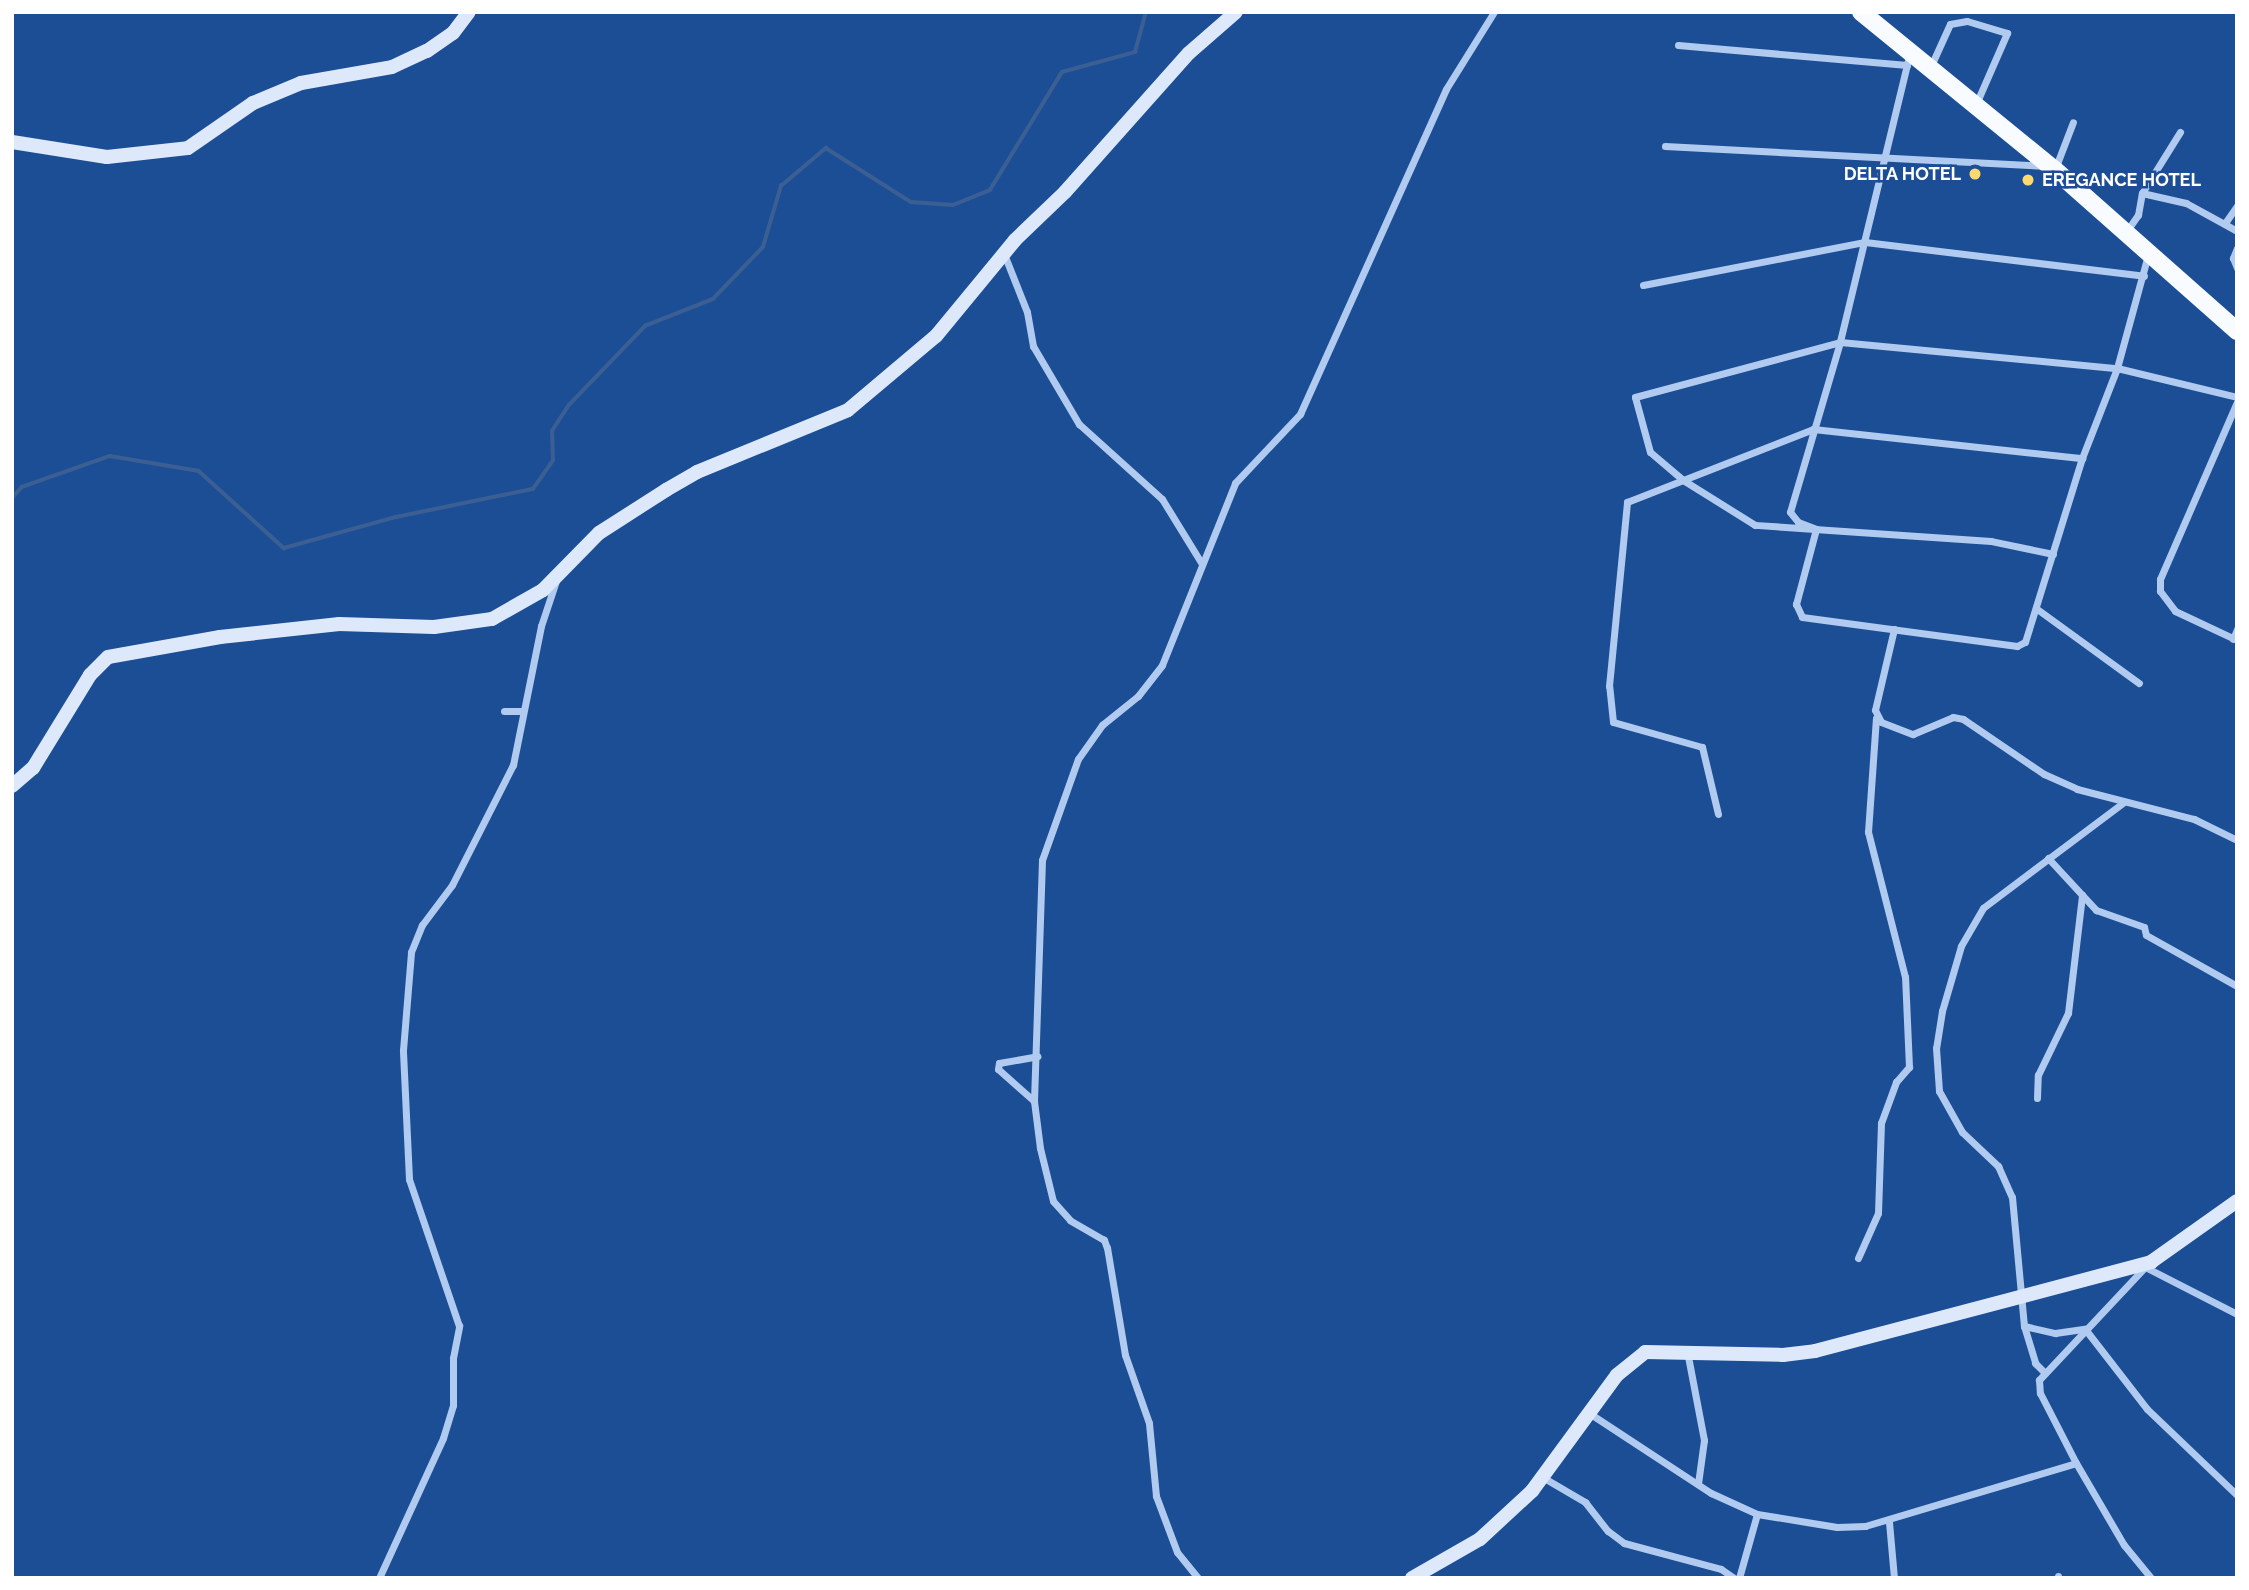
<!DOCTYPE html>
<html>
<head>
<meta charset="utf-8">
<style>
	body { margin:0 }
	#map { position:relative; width:2249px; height:1590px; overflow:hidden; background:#1c4e96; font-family:Raleway,sans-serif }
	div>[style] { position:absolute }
	.stream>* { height:3.5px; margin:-1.75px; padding:0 1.75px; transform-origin:1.75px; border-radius:1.75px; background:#3c5f93 }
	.street>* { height:7px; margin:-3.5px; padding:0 3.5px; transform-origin:3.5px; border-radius:3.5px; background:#b0cbef }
	.secondary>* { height:14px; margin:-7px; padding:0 7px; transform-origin:7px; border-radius:7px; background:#dde9fb }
	.primary>* { height:18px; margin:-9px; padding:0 9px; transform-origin:9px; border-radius:9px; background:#f8fbff }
	.dots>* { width:19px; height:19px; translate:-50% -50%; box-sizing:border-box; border:4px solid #1c4e96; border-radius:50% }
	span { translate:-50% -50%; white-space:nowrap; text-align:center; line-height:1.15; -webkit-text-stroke:5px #1c4e96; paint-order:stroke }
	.poi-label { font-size:18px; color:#fff; font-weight:700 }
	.right { translate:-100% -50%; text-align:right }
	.left { translate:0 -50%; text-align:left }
	.frame { position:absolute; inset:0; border:14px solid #fff; pointer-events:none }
</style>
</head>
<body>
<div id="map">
	<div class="stream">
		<i style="left:12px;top:498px;width:15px;rotate:-48deg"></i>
		<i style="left:22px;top:487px;width:93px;rotate:-19.4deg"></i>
		<i style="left:110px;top:456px;width:90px;rotate:9.6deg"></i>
		<i style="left:199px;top:471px;width:115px;rotate:42.2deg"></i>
		<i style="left:284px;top:548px;width:116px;rotate:-15.5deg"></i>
		<i style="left:396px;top:517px;width:140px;rotate:-11.6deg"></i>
		<i style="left:533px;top:489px;width:35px;rotate:-55deg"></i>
		<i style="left:553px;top:460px;width:29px;rotate:-92deg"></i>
		<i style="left:552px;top:431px;width:31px;rotate:-57deg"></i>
		<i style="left:569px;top:405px;width:110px;rotate:-46.1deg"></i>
		<i style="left:645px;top:326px;width:73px;rotate:-21.7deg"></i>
		<i style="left:713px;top:299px;width:72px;rotate:-46.1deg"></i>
		<i style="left:763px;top:247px;width:64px;rotate:-73.6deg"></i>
		<i style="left:781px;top:186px;width:59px;rotate:-40.2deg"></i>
		<i style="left:826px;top:148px;width:101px;rotate:32.4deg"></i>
		<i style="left:911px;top:202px;width:42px;rotate:4.1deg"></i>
		<i style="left:953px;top:205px;width:40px;rotate:-22deg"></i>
		<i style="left:990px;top:190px;width:138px;rotate:-58.6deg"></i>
		<i style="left:1062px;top:72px;width:76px;rotate:-15.3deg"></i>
		<i style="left:1135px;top:52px;width:41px;rotate:-74.6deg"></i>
	</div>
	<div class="street">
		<i style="left:1678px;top:45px;width:230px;rotate:5deg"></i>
		<i style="left:1910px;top:52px;width:298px;rotate:103.6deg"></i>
		<i style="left:1840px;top:342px;width:177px;rotate:106.4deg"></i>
		<i style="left:1790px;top:512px;width:13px;rotate:51deg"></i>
		<i style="left:1798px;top:522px;width:19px;rotate:21deg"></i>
		<i style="left:1816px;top:529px;width:78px;rotate:104.9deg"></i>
		<i style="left:1796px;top:604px;width:14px;rotate:65deg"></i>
		<i style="left:1802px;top:617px;width:217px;rotate:7.7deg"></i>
		<i style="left:2017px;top:646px;width:9px;rotate:-27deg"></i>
		<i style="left:2025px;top:642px;width:193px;rotate:-72.8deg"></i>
		<i style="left:2082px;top:458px;width:97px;rotate:-68.7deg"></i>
		<i style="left:2117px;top:368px;width:117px;rotate:-74.7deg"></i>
		<i style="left:1930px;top:68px;width:48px;rotate:-65.6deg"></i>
		<i style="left:1950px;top:24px;width:17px;rotate:-10deg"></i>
		<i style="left:1967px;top:21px;width:42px;rotate:16.7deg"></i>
		<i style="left:2007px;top:33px;width:77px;rotate:113.6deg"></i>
		<i style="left:1665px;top:146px;width:378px;rotate:3deg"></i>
		<i style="left:2055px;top:169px;width:50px;rotate:-69deg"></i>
		<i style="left:2142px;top:193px;width:72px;rotate:-58.1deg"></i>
		<i style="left:2225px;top:223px;width:21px;rotate:-55deg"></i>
		<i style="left:2126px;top:232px;width:21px;rotate:-55deg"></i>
		<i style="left:2138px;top:215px;width:22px;rotate:-80deg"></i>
		<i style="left:2142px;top:193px;width:45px;rotate:12.8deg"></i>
		<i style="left:2186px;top:203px;width:58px;rotate:28.8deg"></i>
		<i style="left:2237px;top:248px;width:11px;rotate:112deg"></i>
		<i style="left:2233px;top:258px;width:11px;rotate:68deg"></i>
		<i style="left:1004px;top:254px;width:62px;rotate:68.4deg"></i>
		<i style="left:1027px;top:312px;width:35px;rotate:80deg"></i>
		<i style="left:1033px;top:346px;width:91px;rotate:59.5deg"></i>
		<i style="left:1079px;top:424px;width:112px;rotate:42.1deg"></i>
		<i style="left:1162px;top:499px;width:76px;rotate:58.4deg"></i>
		<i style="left:1643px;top:285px;width:226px;rotate:-11deg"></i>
		<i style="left:1865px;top:242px;width:281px;rotate:6.9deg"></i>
		<i style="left:2237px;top:402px;width:193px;rotate:113.5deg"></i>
		<i style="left:2160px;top:579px;width:12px;rotate:90deg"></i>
		<i style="left:2160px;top:591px;width:25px;rotate:53deg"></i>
		<i style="left:2175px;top:611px;width:68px;rotate:25.1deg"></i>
		<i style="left:2053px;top:554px;width:63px;rotate:-168.2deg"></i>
		<i style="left:1991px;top:541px;width:237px;rotate:-176.1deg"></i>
		<i style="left:1755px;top:525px;width:85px;rotate:-148deg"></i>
		<i style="left:1683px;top:480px;width:43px;rotate:-139.7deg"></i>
		<i style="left:1650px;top:452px;width:57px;rotate:-105.3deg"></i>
		<i style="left:1635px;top:397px;width:212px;rotate:-15deg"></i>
		<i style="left:1840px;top:342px;width:278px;rotate:5.4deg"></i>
		<i style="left:2117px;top:368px;width:123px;rotate:13.6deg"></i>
		<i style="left:2037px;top:609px;width:126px;rotate:36deg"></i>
		<i style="left:1894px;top:629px;width:83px;rotate:103.2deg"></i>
		<i style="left:1875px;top:710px;width:13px;rotate:63deg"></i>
		<i style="left:1881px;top:722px;width:34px;rotate:21deg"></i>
		<i style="left:1913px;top:734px;width:43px;rotate:-23deg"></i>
		<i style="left:1953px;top:717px;width:10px;rotate:11deg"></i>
		<i style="left:1963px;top:719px;width:98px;rotate:34.2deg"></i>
		<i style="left:2044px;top:774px;width:36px;rotate:24deg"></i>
		<i style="left:2077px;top:789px;width:121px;rotate:14.4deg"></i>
		<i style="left:2194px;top:819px;width:48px;rotate:26deg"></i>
		<i style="left:2233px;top:639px;width:11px;rotate:-68deg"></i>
		<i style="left:504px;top:711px;width:18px"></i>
		<i style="left:2124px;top:802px;width:176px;rotate:143.1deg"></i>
		<i style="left:1983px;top:908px;width:44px;rotate:120.1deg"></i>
		<i style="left:1961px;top:946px;width:68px;rotate:106.3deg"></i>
		<i style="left:1942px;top:1011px;width:37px;rotate:99deg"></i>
		<i style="left:1936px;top:1048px;width:43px;rotate:86deg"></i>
		<i style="left:1939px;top:1091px;width:47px;rotate:60.7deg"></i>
		<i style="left:1962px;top:1132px;width:50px;rotate:43.4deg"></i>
		<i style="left:1998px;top:1166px;width:34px;rotate:66deg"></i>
		<i style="left:2012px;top:1197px;width:130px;rotate:84.7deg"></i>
		<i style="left:2024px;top:1326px;width:32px;rotate:13deg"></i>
		<i style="left:2055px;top:1333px;width:30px;rotate:-8deg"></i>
		<i style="left:2085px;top:1329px;width:101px;rotate:52.2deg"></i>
		<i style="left:2147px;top:1409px;width:124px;rotate:43.7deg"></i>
		<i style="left:1718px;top:814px;width:69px;rotate:-103.4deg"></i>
		<i style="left:1702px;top:747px;width:92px;rotate:-164.3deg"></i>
		<i style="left:1613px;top:722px;width:36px;rotate:-96deg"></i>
		<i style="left:1609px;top:686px;width:185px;rotate:-84.4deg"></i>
		<i style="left:1627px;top:502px;width:200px;rotate:-21.4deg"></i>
		<i style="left:1813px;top:429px;width:271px;rotate:6.2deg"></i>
		<i style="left:2048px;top:858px;width:71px;rotate:47.3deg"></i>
		<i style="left:2096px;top:910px;width:51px;rotate:19.5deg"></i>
		<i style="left:2144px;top:927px;width:8px;rotate:76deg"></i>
		<i style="left:2146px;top:935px;width:104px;rotate:29.3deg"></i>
		<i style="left:2037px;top:1098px;width:23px;rotate:-88deg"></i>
		<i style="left:2038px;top:1075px;width:69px;rotate:-64.2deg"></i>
		<i style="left:2068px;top:1013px;width:119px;rotate:-83.2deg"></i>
		<i style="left:1034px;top:1101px;width:48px;rotate:-138.4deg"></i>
		<i style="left:998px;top:1069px;width:6px;rotate:-81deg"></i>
		<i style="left:999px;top:1063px;width:39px;rotate:-10deg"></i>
		<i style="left:1858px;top:1258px;width:49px;rotate:-66deg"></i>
		<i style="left:1878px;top:1213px;width:90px;rotate:-88.1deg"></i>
		<i style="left:1881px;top:1123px;width:44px;rotate:-69.9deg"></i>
		<i style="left:1896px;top:1082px;width:20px;rotate:-49deg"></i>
		<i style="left:1909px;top:1067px;width:90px;rotate:-92.5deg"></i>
		<i style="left:1905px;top:977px;width:150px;rotate:-104.3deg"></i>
		<i style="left:1868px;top:832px;width:114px;rotate:-86deg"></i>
		<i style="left:2145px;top:1267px;width:155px;rotate:133.2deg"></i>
		<i style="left:2039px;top:1380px;width:13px;rotate:86deg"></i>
		<i style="left:2040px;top:1393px;width:79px;rotate:62.8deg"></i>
		<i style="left:2076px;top:1463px;width:95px;rotate:59.7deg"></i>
		<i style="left:2124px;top:1545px;width:43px;rotate:50.7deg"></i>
		<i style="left:2145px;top:1267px;width:103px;rotate:27.1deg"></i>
		<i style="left:2024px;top:1326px;width:39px;rotate:73deg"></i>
		<i style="left:2035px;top:1363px;width:11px;rotate:45deg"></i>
		<i style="left:1687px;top:1351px;width:91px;rotate:79.2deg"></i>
		<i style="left:1704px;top:1440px;width:44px;rotate:97.8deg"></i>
		<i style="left:1589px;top:1413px;width:146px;rotate:33.3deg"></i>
		<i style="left:1711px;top:1493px;width:51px;rotate:24.5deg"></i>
		<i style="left:1544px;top:1478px;width:48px;rotate:30.3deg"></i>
		<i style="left:1585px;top:1502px;width:37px;rotate:52deg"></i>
		<i style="left:1608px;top:1531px;width:20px;rotate:37deg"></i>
		<i style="left:1624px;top:1543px;width:100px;rotate:15deg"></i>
		<i style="left:1721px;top:1569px;width:16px;rotate:35deg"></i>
		<i style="left:1889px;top:1522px;width:56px;rotate:84.9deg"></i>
		<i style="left:2058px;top:1576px;width:2px;rotate:90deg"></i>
		<i style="left:379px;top:1578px;width:154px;rotate:-65.4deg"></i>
		<i style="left:443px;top:1438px;width:34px;rotate:-73deg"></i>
		<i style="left:453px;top:1405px;width:47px;rotate:-90deg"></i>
		<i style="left:453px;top:1358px;width:33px;rotate:-79deg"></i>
		<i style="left:459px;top:1326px;width:155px;rotate:-108.8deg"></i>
		<i style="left:409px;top:1179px;width:129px;rotate:-92.7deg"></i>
		<i style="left:403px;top:1050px;width:98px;rotate:-85.3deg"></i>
		<i style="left:411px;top:952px;width:29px;rotate:-68deg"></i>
		<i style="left:422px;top:925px;width:50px;rotate:-53.1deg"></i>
		<i style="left:452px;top:885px;width:135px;rotate:-63.1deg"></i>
		<i style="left:513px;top:765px;width:142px;rotate:-78.6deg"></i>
		<i style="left:541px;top:626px;width:47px;rotate:-71.6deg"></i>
		<i style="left:1198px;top:1578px;width:33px;rotate:-129deg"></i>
		<i style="left:1177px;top:1552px;width:60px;rotate:-110.6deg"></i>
		<i style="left:1156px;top:1496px;width:73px;rotate:-95.5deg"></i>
		<i style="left:1149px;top:1423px;width:72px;rotate:-109.4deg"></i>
		<i style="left:1125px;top:1355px;width:109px;rotate:-99.5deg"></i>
		<i style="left:1107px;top:1248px;width:9px;rotate:-111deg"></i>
		<i style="left:1104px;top:1240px;width:39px;rotate:-150deg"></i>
		<i style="left:1070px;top:1220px;width:25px;rotate:-132deg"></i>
		<i style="left:1053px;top:1201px;width:55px;rotate:-103.8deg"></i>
		<i style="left:1040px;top:1148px;width:47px;rotate:-97.3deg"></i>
		<i style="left:1034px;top:1101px;width:241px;rotate:-88.1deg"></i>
		<i style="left:1042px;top:860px;width:107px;rotate:-70.4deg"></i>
		<i style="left:1078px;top:759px;width:42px;rotate:-54.8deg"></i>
		<i style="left:1102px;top:725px;width:46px;rotate:-38.9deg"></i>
		<i style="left:1138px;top:696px;width:39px;rotate:-52deg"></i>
		<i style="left:1162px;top:665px;width:196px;rotate:-68.1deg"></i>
		<i style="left:1235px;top:483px;width:95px;rotate:-46.7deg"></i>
		<i style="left:1300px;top:414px;width:356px;rotate:-65.8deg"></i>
		<i style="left:1446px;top:89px;width:91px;rotate:-58.1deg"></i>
		<i style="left:1739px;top:1578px;width:66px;rotate:-74.3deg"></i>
		<i style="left:1757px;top:1514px;width:81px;rotate:9.2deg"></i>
		<i style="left:1837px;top:1527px;width:28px;rotate:-2deg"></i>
		<i style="left:1865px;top:1526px;width:220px;rotate:-16.6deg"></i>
	</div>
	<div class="secondary">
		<i style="left:12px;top:142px;width:96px;rotate:9deg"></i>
		<i style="left:107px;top:157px;width:81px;rotate:-6.3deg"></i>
		<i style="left:188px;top:148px;width:79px;rotate:-34.7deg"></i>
		<i style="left:253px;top:103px;width:52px;rotate:-22.6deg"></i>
		<i style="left:301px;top:83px;width:92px;rotate:-10deg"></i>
		<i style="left:392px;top:67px;width:38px;rotate:-25deg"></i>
		<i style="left:427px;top:51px;width:32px;rotate:-35deg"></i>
		<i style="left:453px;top:33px;width:26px;rotate:-53deg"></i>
		<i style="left:12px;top:786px;width:28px;rotate:-41deg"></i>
		<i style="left:33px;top:768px;width:109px;rotate:-58.5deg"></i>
		<i style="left:90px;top:675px;width:25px;rotate:-45deg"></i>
		<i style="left:108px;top:657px;width:114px;rotate:-10.1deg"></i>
		<i style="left:220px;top:637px;width:120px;rotate:-6.2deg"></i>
		<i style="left:339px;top:624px;width:95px;rotate:1.8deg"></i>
		<i style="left:434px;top:627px;width:59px;rotate:-7.9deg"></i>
		<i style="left:492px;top:619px;width:59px;rotate:-29.6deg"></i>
		<i style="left:543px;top:590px;width:80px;rotate:-45.5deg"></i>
		<i style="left:599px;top:533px;width:80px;rotate:-32.7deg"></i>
		<i style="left:666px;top:490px;width:36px;rotate:-30deg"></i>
		<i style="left:697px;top:472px;width:163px;rotate:-22.3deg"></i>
		<i style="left:848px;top:410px;width:115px;rotate:-40.1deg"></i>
		<i style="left:936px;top:336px;width:124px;rotate:-50.5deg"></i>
		<i style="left:1015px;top:240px;width:69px;rotate:-43.8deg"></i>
		<i style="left:1065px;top:192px;width:186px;rotate:-48.3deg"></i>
		<i style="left:1189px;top:53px;width:62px;rotate:-41.1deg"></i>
		<i style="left:1412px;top:1578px;width:78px;rotate:-29.8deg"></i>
		<i style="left:1480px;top:1539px;width:71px;rotate:-42.7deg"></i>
		<i style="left:1532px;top:1491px;width:144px;rotate:-53.8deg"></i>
		<i style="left:1617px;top:1375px;width:36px;rotate:-39deg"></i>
		<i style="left:1645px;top:1352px;width:138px;rotate:1.2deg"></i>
		<i style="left:1783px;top:1355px;width:32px;rotate:-7deg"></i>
		<i style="left:1815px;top:1351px;width:348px;rotate:-14.8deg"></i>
		<i style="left:2151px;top:1262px;width:105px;rotate:-35.3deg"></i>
	</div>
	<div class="primary">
		<i style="left:1861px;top:12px;width:250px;rotate:39.2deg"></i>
		<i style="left:2055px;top:170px;width:243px;rotate:41.5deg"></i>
	</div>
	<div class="dots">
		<i style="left:1975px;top:174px;background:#ffd96e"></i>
		<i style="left:2028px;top:180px;background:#ffd96e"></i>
	</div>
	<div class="poi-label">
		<span class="right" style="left:1961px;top:174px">DELTA HOTEL</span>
		<span class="left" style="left:2042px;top:180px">EREGANCE HOTEL</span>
	</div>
	<div class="frame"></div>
</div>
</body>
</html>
